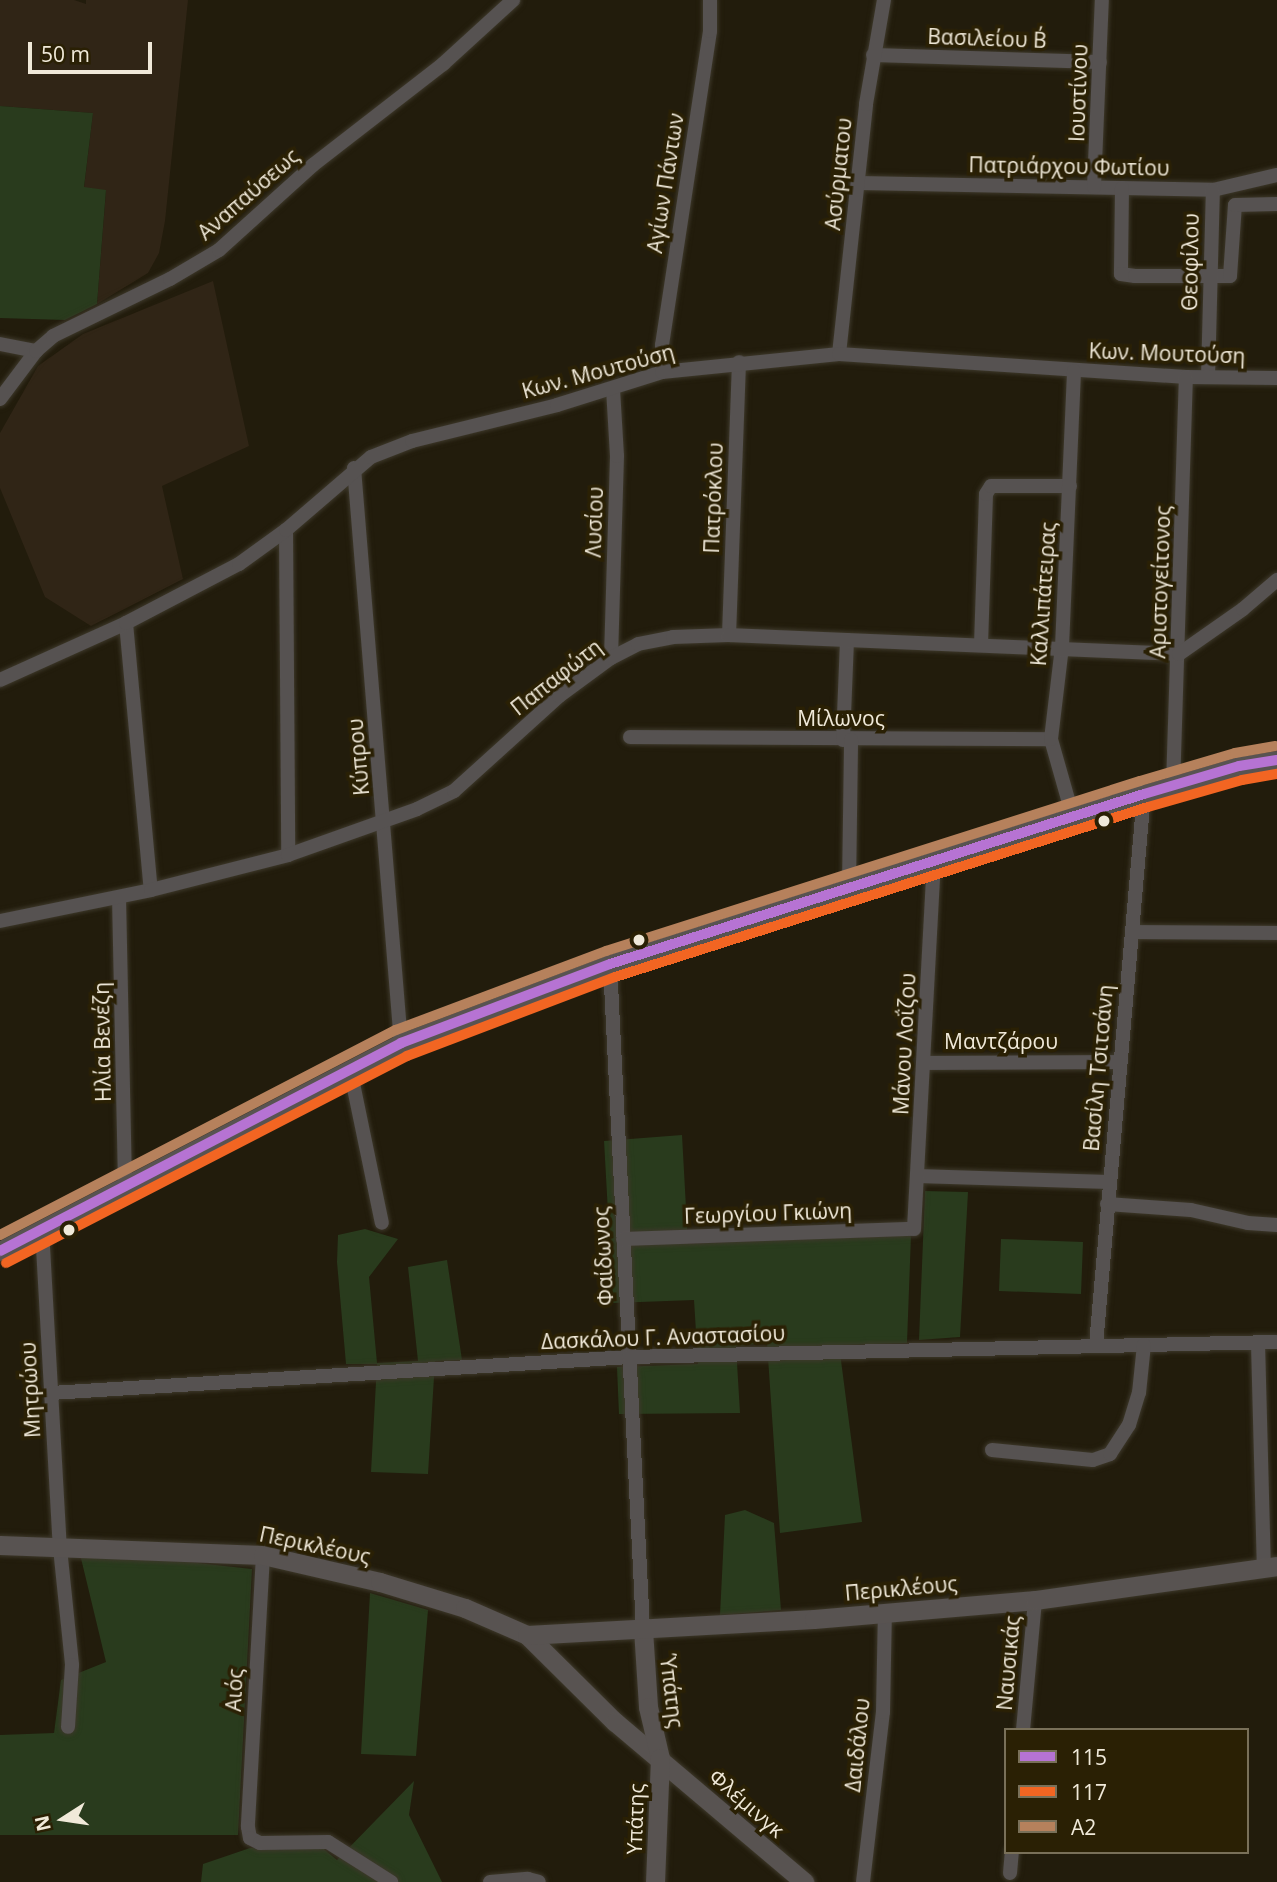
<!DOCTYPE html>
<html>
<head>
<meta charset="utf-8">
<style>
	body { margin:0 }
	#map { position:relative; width:1277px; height:1882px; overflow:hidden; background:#221c0c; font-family:"Open Sans",sans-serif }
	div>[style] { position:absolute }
	.industrial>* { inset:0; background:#302516 }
	.green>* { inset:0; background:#293b1d }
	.roads { filter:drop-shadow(0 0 2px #3d382a) drop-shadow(0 0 2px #3d382a) }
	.street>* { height:14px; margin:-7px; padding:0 7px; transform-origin:7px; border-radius:7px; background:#565251 }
	.secondary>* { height:19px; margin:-9.5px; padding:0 9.5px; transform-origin:9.5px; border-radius:9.5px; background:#585351 }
	.bus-1>* { height:10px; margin:-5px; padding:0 5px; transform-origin:5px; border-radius:5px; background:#b673d3 }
	.bus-2>* { height:10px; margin:-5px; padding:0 5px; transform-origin:5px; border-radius:5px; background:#f26522 }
	.bus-3>* { height:10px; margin:-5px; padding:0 5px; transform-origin:5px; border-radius:5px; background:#b6815c }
	.dots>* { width:19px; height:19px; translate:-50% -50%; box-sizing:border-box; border:4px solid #2a2004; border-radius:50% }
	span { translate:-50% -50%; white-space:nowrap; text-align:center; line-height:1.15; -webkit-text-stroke:7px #2a2004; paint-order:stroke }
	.street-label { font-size:21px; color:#f0e9d9 }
	.legend { position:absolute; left:1004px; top:1728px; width:245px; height:126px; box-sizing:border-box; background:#2a2004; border:2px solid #797059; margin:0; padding:9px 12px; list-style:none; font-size:21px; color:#f0e9d9 }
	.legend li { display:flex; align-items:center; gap:14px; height:35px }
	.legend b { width:35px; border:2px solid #797059 }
	.north { position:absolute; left:28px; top:1784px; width:70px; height:70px; -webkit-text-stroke:5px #2a2004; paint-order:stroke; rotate:258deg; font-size:19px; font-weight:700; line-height:28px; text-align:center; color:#f0e9d9 }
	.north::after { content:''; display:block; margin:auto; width:24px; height:32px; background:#f0e9d9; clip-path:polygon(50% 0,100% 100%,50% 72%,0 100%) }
	.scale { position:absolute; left:28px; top:42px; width:124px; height:32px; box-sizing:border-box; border:4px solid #f0e9d9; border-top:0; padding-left:9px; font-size:21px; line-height:24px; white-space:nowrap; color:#f0e9d9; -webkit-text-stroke:5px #2a2004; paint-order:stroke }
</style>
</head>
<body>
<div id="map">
	<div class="industrial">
		<i style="clip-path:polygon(0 0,74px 0,86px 4px,86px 0,188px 0,165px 221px,159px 253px,148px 273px,97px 304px,106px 191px,84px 188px,93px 113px,0 106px)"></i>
		<i style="clip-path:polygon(213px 281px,249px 446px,162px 486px,183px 579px,91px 626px,45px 597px,0 488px,0 433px,38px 366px,83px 334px)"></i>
	</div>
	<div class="green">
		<i style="clip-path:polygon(0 106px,93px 113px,84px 187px,106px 190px,97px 304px,65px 320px,0 318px)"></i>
		<i style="clip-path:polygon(682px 1135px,688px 1244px,911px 1235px,907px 1343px,839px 1345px,862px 1522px,780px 1533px,767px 1343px,736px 1346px,740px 1413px,619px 1414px,617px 1367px,698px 1364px,694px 1300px,613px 1303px,604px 1141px)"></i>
		<i style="clip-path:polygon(925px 1191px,968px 1192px,960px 1337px,919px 1340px)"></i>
		<i style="clip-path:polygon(365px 1229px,398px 1239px,369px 1277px,377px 1363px,418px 1361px,408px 1267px,447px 1260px,462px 1360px,435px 1361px,428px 1474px,371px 1472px,377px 1364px,346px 1364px,337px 1262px,338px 1235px)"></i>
		<i style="clip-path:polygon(1001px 1239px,1083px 1242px,1081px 1294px,999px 1291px)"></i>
		<i style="clip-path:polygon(745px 1510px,774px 1523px,781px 1610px,720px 1615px,725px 1515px)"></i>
		<i style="clip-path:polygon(79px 1550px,252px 1569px,238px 1835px,0 1835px,0 1735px,54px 1733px,61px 1680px,106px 1662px)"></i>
		<i style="clip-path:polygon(370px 1593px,428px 1610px,416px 1756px,361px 1754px)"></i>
		<i style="clip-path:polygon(414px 1781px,409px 1815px,442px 1882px,201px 1882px,203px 1864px,250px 1848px,319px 1845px,337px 1860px)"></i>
	</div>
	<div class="roads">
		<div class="street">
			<i style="left:873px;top:55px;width:227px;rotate:1.8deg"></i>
			<i style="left:859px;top:183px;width:354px;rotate:1.1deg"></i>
			<i style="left:1213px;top:190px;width:66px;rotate:-13.2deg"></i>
			<i style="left:1094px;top:187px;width:187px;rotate:-87.6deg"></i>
			<i style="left:1122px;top:188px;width:86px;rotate:90.7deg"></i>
			<i style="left:1121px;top:274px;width:14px;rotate:8deg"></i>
			<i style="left:1135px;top:276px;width:95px"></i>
			<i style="left:1230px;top:276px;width:71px;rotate:-86deg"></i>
			<i style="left:1235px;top:205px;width:42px;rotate:-1.4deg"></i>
			<i style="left:0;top:344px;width:37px;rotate:11deg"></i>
			<i style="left:839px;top:354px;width:251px;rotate:-83.8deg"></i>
			<i style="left:866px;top:104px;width:106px;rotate:-80.2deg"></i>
			<i style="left:662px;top:372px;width:27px;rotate:-90deg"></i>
			<i style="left:662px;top:345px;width:318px;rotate:-81.3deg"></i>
			<i style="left:710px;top:31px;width:31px;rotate:-90deg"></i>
			<i style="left:1208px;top:377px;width:187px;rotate:-88.5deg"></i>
			<i style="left:0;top:399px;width:60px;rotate:-53.1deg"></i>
			<i style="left:36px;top:351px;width:23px;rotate:-41deg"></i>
			<i style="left:53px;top:336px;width:130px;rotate:-26deg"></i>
			<i style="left:170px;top:279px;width:57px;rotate:-30.6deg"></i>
			<i style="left:219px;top:250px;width:127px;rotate:-42.1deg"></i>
			<i style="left:313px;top:165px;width:165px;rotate:-37.8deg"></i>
			<i style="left:443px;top:64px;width:95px;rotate:-42.4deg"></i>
			<i style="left:354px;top:468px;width:577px;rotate:85.33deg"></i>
			<i style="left:286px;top:530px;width:325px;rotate:89.6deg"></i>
			<i style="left:126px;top:623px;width:268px;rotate:84.7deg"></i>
			<i style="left:729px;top:635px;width:273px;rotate:-87.9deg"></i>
			<i style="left:981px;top:645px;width:151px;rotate:-88.1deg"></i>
			<i style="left:986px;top:494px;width:9px;rotate:-58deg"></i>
			<i style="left:991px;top:486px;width:79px"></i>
			<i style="left:611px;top:658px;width:202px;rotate:-88.3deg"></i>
			<i style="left:617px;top:456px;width:68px;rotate:-93.4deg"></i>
			<i style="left:0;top:680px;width:138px;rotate:-24.3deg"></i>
			<i style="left:126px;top:623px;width:127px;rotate:-27.6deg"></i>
			<i style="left:239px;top:564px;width:58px;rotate:-35.9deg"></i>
			<i style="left:286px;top:530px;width:112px;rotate:-40.7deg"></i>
			<i style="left:371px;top:457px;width:44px;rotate:-21.3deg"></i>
			<i style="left:412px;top:441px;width:149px;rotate:-13.9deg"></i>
			<i style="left:557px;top:405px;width:110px;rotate:-17.4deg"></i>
			<i style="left:662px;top:372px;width:178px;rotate:-5.8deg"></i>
			<i style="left:839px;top:354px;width:348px;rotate:3.8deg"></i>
			<i style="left:1186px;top:377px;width:91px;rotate:0.6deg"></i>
			<i style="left:630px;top:737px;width:421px;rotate:0.3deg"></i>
			<i style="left:843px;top:740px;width:100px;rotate:-87.7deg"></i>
			<i style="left:1173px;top:787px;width:410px;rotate:-88.2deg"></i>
			<i style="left:1073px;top:817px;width:81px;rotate:-105.8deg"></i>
			<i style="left:1051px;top:739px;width:93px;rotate:-83.2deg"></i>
			<i style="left:1062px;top:647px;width:276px;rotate:-87.5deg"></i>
			<i style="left:849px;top:888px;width:148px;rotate:-89.2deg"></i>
			<i style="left:119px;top:897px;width:290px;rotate:88.8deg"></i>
			<i style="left:0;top:921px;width:154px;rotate:-11.6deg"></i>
			<i style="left:151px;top:890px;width:141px;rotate:-14.3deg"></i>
			<i style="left:288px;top:855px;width:137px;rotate:-19.6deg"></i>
			<i style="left:417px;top:809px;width:41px;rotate:-25.9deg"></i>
			<i style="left:454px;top:791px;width:142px;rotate:-42.1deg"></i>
			<i style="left:559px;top:696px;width:64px;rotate:-36.2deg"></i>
			<i style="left:611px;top:658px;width:30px;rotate:-27deg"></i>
			<i style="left:638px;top:644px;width:36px;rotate:-11deg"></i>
			<i style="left:673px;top:637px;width:56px;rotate:-2deg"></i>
			<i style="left:729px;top:635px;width:450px;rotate:2.4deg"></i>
			<i style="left:1179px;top:654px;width:78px;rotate:-35.1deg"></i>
			<i style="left:1243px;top:609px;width:45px;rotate:-40.5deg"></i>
			<i style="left:1132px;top:932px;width:145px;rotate:0.4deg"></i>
			<i style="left:610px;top:964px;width:666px;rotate:87.16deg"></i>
			<i style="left:924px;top:1063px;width:196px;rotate:-0.3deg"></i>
			<i style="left:350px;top:1069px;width:157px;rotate:78.3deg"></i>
			<i style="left:917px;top:1176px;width:192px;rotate:1.8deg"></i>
			<i style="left:1107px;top:1204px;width:84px;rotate:4.1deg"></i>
			<i style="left:1191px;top:1210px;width:58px;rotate:12.8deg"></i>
			<i style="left:1248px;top:1223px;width:29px;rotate:4deg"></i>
			<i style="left:42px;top:1229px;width:320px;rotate:86.8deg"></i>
			<i style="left:60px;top:1548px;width:118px;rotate:84.1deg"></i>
			<i style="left:72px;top:1665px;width:62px;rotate:93.7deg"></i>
			<i style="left:623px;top:1239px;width:291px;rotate:-2deg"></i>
			<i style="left:914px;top:1229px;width:369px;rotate:-86.9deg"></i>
			<i style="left:1258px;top:1343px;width:226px;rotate:88.5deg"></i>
			<i style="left:1096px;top:1345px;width:553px;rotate:-85.02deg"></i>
			<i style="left:51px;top:1393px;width:579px;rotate:-3.56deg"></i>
			<i style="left:629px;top:1357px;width:648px;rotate:-1.33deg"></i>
			<i style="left:992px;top:1450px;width:101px;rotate:5.7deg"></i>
			<i style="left:1093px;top:1460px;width:18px;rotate:-19deg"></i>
			<i style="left:1110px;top:1454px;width:35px;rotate:-57deg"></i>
			<i style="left:1129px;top:1425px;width:34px;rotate:-73deg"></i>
			<i style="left:1139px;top:1393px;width:48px;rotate:-84.1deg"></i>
			<i style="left:263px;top:1555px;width:272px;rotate:93.2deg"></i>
			<i style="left:248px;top:1827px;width:11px;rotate:80deg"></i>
			<i style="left:250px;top:1838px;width:11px;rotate:27deg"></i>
			<i style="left:260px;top:1843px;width:68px;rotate:-0.8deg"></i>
			<i style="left:328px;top:1842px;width:75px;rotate:32.4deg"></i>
			<i style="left:1023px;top:1730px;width:131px;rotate:-84.7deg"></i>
			<i style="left:1010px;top:1873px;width:21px;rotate:-85deg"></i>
			<i style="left:490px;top:1882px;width:38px;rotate:-5deg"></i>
			<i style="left:528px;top:1879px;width:11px;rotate:15deg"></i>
			<i style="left:863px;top:1882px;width:171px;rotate:-83.3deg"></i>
			<i style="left:883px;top:1712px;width:100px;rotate:-88.9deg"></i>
		</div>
		<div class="secondary">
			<i style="left:0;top:1251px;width:452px;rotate:-27.4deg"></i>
			<i style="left:401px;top:1043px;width:223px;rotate:-20.7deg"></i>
			<i style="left:610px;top:964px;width:560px;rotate:-17.66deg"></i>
			<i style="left:1144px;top:794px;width:99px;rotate:-16.4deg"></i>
			<i style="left:1239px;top:766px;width:38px;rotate:-9deg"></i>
			<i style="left:0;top:1545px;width:263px;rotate:2.2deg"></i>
			<i style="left:263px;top:1555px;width:120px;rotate:13deg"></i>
			<i style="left:380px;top:1582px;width:89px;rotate:17deg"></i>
			<i style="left:465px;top:1608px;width:68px;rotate:23.5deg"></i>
			<i style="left:527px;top:1635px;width:124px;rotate:44.7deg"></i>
			<i style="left:615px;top:1722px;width:248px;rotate:40.2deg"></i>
			<i style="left:643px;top:1629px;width:78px;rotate:86.3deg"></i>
			<i style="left:648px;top:1707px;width:52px;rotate:76.8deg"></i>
			<i style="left:660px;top:1758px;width:124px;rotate:92.3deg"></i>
			<i style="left:527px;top:1635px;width:287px;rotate:-3.2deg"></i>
			<i style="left:814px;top:1619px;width:222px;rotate:-4.9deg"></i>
			<i style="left:1035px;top:1600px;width:244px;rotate:-8deg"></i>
		</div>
	</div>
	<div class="bus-1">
		<i style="left:0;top:1251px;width:452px;rotate:-27.4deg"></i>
		<i style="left:401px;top:1043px;width:223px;rotate:-20.7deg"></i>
		<i style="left:610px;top:964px;width:560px;rotate:-17.66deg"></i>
		<i style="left:1144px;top:794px;width:99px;rotate:-16.4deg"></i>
		<i style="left:1239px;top:766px;width:38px;rotate:-9deg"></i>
	</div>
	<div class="bus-2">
		<i style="left:6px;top:1263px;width:451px;rotate:-27.3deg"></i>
		<i style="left:407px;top:1056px;width:222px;rotate:-20.8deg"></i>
		<i style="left:615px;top:977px;width:559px;rotate:-17.69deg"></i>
		<i style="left:1148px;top:807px;width:98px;rotate:-16deg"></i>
		<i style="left:1242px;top:780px;width:36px;rotate:-10deg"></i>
	</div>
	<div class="bus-3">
		<i style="left:0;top:1235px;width:446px;rotate:-27.4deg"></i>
		<i style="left:396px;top:1030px;width:224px;rotate:-20.6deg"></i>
		<i style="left:606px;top:951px;width:560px;rotate:-17.66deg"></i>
		<i style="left:1140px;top:781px;width:99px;rotate:-16.4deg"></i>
		<i style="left:1235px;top:753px;width:41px;rotate:-9.9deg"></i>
	</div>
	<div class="dots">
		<i style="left:1104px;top:821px;background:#f0e9d9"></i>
		<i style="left:639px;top:940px;background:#f0e9d9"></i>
		<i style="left:69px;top:1230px;background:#f0e9d9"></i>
	</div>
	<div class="street-label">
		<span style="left:987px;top:38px;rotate:2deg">Βασιλείου Β΄</span>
		<span style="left:1078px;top:93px;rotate:-88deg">Ιουστίνου</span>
		<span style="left:1069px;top:166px;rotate:1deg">Πατριάρχου Φωτίου</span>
		<span style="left:838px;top:174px;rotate:-84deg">Ασύρματου</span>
		<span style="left:665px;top:183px;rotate:-81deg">Αγίων Πάντων</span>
		<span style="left:248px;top:194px;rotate:-41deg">Αναπαύσεως</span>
		<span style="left:1190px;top:262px;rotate:-89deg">Θεοφίλου</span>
		<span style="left:1167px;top:353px;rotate:2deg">Κων. Μουτούση</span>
		<span style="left:598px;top:371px;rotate:-15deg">Κων. Μουτούση</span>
		<span style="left:713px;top:498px;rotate:-88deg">Πατρόκλου</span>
		<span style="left:594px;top:522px;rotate:-88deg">Λυσίου</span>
		<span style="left:1160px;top:582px;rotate:-88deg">Αριστογείτονος</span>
		<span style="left:1043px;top:594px;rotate:-86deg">Καλλιπάτειρας</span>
		<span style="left:556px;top:677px;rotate:-38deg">Παπαφώτη</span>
		<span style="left:841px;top:718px">Μίλωνος</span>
		<span style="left:358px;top:757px;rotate:-95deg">Κύπρου</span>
		<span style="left:1001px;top:1041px">Μαντζάρου</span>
		<span style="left:102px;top:1042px;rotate:-91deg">Ηλία Βενέζη</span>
		<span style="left:904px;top:1044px;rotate:-87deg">Μάνου Λοΐζου</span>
		<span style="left:1098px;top:1068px;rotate:-85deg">Βασίλη Τσιτσάνη</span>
		<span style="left:768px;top:1213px;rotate:-2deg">Γεωργίου Γκιώνη</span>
		<span style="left:603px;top:1256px;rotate:-93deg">Φαίδωνος</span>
		<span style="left:663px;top:1337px;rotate:-2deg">Δασκάλου Γ. Αναστασίου</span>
		<span style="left:30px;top:1390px;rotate:-93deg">Μητρώου</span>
		<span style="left:315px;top:1545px;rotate:12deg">Περικλέους</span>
		<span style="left:901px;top:1588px;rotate:-5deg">Περικλέους</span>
		<span style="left:1008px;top:1663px;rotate:-85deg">Ναυσικάς</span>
		<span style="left:234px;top:1690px;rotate:-87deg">Αιός</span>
		<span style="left:672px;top:1691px;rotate:83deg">Ύπάτης</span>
		<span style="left:857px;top:1745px;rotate:-84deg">Δαιδάλου</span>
		<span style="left:747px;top:1803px;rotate:41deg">Φλέμινγκ</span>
		<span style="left:635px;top:1819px;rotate:-88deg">Υπάτης</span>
	</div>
	<ul class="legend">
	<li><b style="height:9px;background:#b673d3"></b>115</li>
	<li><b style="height:9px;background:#f26522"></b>117</li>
	<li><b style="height:9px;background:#b6815c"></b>Α2</li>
	</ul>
	<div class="north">N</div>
	<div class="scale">50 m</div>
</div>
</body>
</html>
